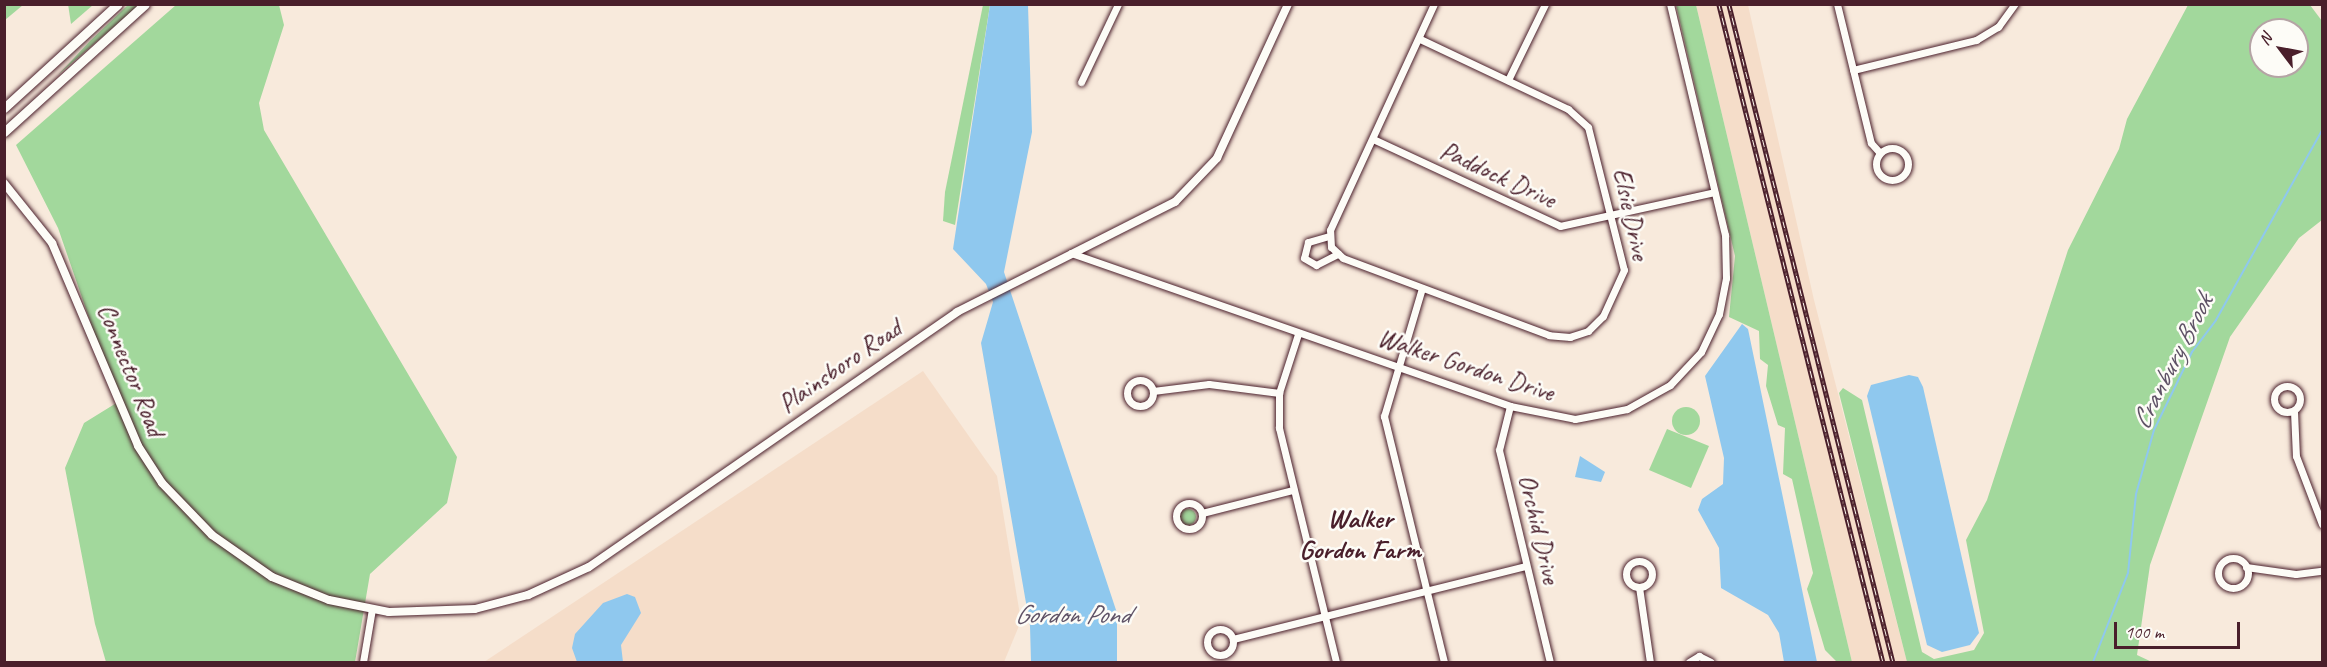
<!DOCTYPE html>
<html>
<head>
<meta charset="utf-8">
<style>
	body { margin:0 }
	#map { position:relative; width:2327px; height:667px; overflow:hidden; background:#f8eadc; font-family:Caveat,sans-serif }
	div>[style] { position:absolute }
	.built>* { inset:0; background:#f5ddc9 }
	.green>* { inset:0; background:#a2d89c }
	.round { border-radius:50% }
	.water>* { inset:0; background:#8fc8ee }
	.stream>* { height:2px; margin:-1px; padding:0 1px; transform-origin:1px; border-radius:1px; background:#8fc8ee }
	.roads { filter:drop-shadow(0 0 2px #4a1f2b) drop-shadow(0 0 2px #4a1f2b) }
	.minor>* { height:7px; margin:-3.5px; padding:0 3.5px; transform-origin:3.5px; border-radius:3.5px; background:#fdfcf7 }
	.minor>.ring { margin:-3.5px; padding:0; box-sizing:content-box; background:none; border:7px solid #fdfcf7; border-radius:50% }
	.tertiary>* { height:8px; margin:-4px; padding:0 4px; transform-origin:4px; border-radius:4px; background:#fdfcf7 }
	.secondary>* { height:9px; margin:-4.5px; padding:0 4.5px; transform-origin:4.5px; border-radius:4.5px; background:#fdfcf7 }
	.rail>* { height:4.5px; margin-top:-2.25px; transform-origin:0; background:repeating-linear-gradient(90deg,#fdfcf7 0 7px,#4a1f2b 0 14px); box-sizing:border-box; border-block:2px solid #4a1f2b }
	span { translate:-50% -50%; white-space:nowrap; text-align:center; line-height:1.15; -webkit-text-stroke:5px #fdfcf7; paint-order:stroke }
	.street-label { font-size:26px; color:#4a1f2b }
	.water-label { font-size:27px; color:#5f5266; font-style:italic }
	.neighbourhood-label { font-size:27px; color:#4a1f2b; font-weight:700 }
	.frame { position:absolute; inset:0; border:6px solid #4a1f2b; pointer-events:none }
	.north { position:absolute; left:2249px; top:18px; width:60px; height:60px; box-sizing:border-box; background:#fdfcf7; border:2px solid #b5a4a5; border-radius:50%; rotate:302deg; font-size:16px; font-weight:700; line-height:24px; text-align:center; color:#4a1f2b }
	.north::after { content:''; display:block; margin:auto; width:21px; height:27px; background:#4a1f2b; clip-path:polygon(50% 0,100% 100%,50% 72%,0 100%) }
	.scale { position:absolute; left:2114px; top:622px; width:126px; height:27px; box-sizing:border-box; border:3px solid #4a1f2b; border-top:0; padding-left:8px; font-size:18px; line-height:21px; white-space:nowrap; color:#4a1f2b; -webkit-text-stroke:4px #fdfcf7; paint-order:stroke }
</style>
</head>
<body>
<div id="map">
	<div class="built">
		<i style="clip-path:polygon(1696px 5px,1748px 5px,1814px 300px,1907px 662px,1852px 662px)"></i>
		<i style="clip-path:polygon(923px 371px,997px 476px,1021px 621px,1004px 662px,484px 662px)"></i>
	</div>
	<div class="green">
		<i style="clip-path:polygon(5px 4px,23px 4px,23px 5px,5px 20px)"></i>
		<i style="clip-path:polygon(68px 4px,93px 4px,93px 5px,71px 24px)"></i>
		<i style="clip-path:polygon(128px 5px,139px 5px,58px 75px,90px 41px)"></i>
		<i style="clip-path:polygon(176px 5px,279px 5px,284px 25px,259px 103px,264px 130px,457px 457px,447px 503px,370px 574px,355px 662px,106px 662px,95px 624px,65px 468px,84px 423px,118px 402px,58px 228px,16px 145px)"></i>
		<i style="clip-path:polygon(983px 5px,990px 5px,955px 225px,943px 221px,945px 192px)"></i>
		<i style="clip-path:polygon(1676px 5px,1696px 5px,1852px 662px,1837px 662px,1825px 650px,1807px 589px,1813px 573px,1792px 479px,1783px 474px,1785px 428px,1778px 425px,1766px 386px,1768px 365px,1760px 359px,1759px 331px,1729px 317px,1735px 256px)"></i>
		<i style="clip-path:polygon(evenodd,2188px 5px,2310px 5px,2322px 21px,2322px 220px,2299px 238px,2230px 337px,2150px 565px,2137px 655px,2152px 662px,1907px 662px,1839px 393px,1843px 388px,1862px 400px,1922px 652px,1934px 659px,1974px 650px,1984px 633px,1966px 540px,1987px 500px,2068px 250px,2119px 149px,2127px 119px,2188px 5px,2261px 30px,2297px 30px,2297px 66px,2261px 66px,2261px 30px)"></i>
		<i class="round" style="left:1672px;top:407px;width:28px;height:28px"></i>
		<i style="clip-path:polygon(1667px 429px,1709px 446px,1691px 488px,1649px 470px)"></i>
		<i class="round" style="left:1180px;top:509px;width:16px;height:16px"></i>
	</div>
	<div class="water">
		<i style="clip-path:polygon(990px 5px,1028px 5px,1032px 132px,1004px 272px,1117px 613px,1117px 662px,1031px 662px,1030px 626px,981px 343px,993px 302px,986px 284px,953px 249px)"></i>
		<i style="clip-path:polygon(1742px 324px,1748px 329px,1817px 662px,1784px 662px,1779px 633px,1768px 615px,1721px 588px,1719px 548px,1698px 510px,1702px 499px,1723px 484px,1724px 458px,1705px 376px)"></i>
		<i style="clip-path:polygon(1909px 375px,1918px 377px,1923px 387px,1979px 633px,1970px 645px,1942px 652px,1927px 645px,1867px 396px,1871px 385px)"></i>
		<i style="clip-path:polygon(1580px 456px,1605px 472px,1601px 482px,1575px 477px)"></i>
		<i style="clip-path:polygon(627px 594px,635px 597px,641px 613px,621px 645px,623px 662px,577px 662px,572px 648px,575px 634px,603px 603px)"></i>
	</div>
	<div class="stream">
		<i style="left:2093px;top:662px;width:96px;rotate:-68.5deg"></i>
		<i style="left:2128px;top:573px;width:79px;rotate:-84.2deg"></i>
		<i style="left:2136px;top:494px;width:66px;rotate:-74.3deg"></i>
		<i style="left:2154px;top:430px;width:87px;rotate:-64deg"></i>
		<i style="left:2192px;top:352px;width:40px;rotate:-53deg"></i>
		<i style="left:2216px;top:320px;width:218px;rotate:-60.8deg"></i>
	</div>
	<div class="roads">
		<div class="minor">
			<i style="left:1837px;top:4px;width:143px;rotate:76.3deg"></i>
			<i style="left:1871px;top:143px;width:13px;rotate:48deg"></i>
			<i style="left:1420px;top:39px;width:164px;rotate:25.3deg"></i>
			<i style="left:1568px;top:109px;width:27px;rotate:42deg"></i>
			<i style="left:1588px;top:127px;width:147px;rotate:75.9deg"></i>
			<i style="left:1624px;top:270px;width:51px;rotate:114.5deg"></i>
			<i style="left:1603px;top:316px;width:21px;rotate:135deg"></i>
			<i style="left:1588px;top:331px;width:19px;rotate:162deg"></i>
			<i style="left:1570px;top:337px;width:21px;rotate:-175deg"></i>
			<i style="left:1549px;top:335px;width:220px;rotate:-159.5deg"></i>
			<i style="left:1343px;top:258px;width:16px;rotate:-137deg"></i>
			<i style="left:1331px;top:247px;width:17px;rotate:-93deg"></i>
			<i style="left:1330px;top:230px;width:249px;rotate:-65.3deg"></i>
			<i style="left:1853px;top:70px;width:127px;rotate:-13.7deg"></i>
			<i style="left:1976px;top:40px;width:26px;rotate:-31deg"></i>
			<i style="left:1998px;top:27px;width:29px;rotate:-54deg"></i>
			<i style="left:1508px;top:80px;width:85px;rotate:-64deg"></i>
			<i style="left:1081px;top:82px;width:86px;rotate:-64.6deg"></i>
			<i style="left:1373px;top:139px;width:206px;rotate:24.9deg"></i>
			<i style="left:1560px;top:226px;width:158px;rotate:-12.4deg"></i>
			<i class="ring" style="left:1876px;top:148px;width:25px;height:25px"></i>
			<i style="left:1329px;top:236px;width:22px;rotate:164deg"></i>
			<i style="left:1308px;top:242px;width:16px;rotate:104deg"></i>
			<i style="left:1304px;top:258px;width:14px;rotate:30deg"></i>
			<i style="left:1316px;top:265px;width:25px;rotate:-27deg"></i>
			<i style="left:1071px;top:253px;width:465px;rotate:19.2deg"></i>
			<i style="left:1510px;top:406px;width:66px;rotate:11.3deg"></i>
			<i style="left:1575px;top:419px;width:53px;rotate:-10.9deg"></i>
			<i style="left:1627px;top:409px;width:49px;rotate:-29.2deg"></i>
			<i style="left:1670px;top:385px;width:45px;rotate:-46.8deg"></i>
			<i style="left:1701px;top:352px;width:42px;rotate:-64.7deg"></i>
			<i style="left:1719px;top:314px;width:37px;rotate:-79deg"></i>
			<i style="left:1726px;top:278px;width:43px;rotate:-91.3deg"></i>
			<i style="left:1725px;top:235px;width:237px;rotate:-103.4deg"></i>
			<i style="left:1422px;top:288px;width:134px;rotate:106.5deg"></i>
			<i style="left:1384px;top:416px;width:253px;rotate:76.3deg"></i>
			<i style="left:1298px;top:334px;width:62px;rotate:107.9deg"></i>
			<i style="left:1279px;top:393px;width:35px;rotate:90deg"></i>
			<i style="left:1279px;top:428px;width:241px;rotate:76.3deg"></i>
			<i class="ring" style="left:1127px;top:380px;width:19px;height:19px"></i>
			<i class="ring" style="left:2274px;top:386px;width:19px;height:19px"></i>
			<i style="left:1153px;top:391px;width:56px;rotate:-7.1deg"></i>
			<i style="left:1209px;top:384px;width:71px;rotate:7.3deg"></i>
			<i style="left:1510px;top:406px;width:45px;rotate:104deg"></i>
			<i style="left:1499px;top:450px;width:218px;rotate:76.5deg"></i>
			<i style="left:2294px;top:411px;width:45px;rotate:87.5deg"></i>
			<i style="left:2296px;top:456px;width:73px;rotate:69.1deg"></i>
			<i class="ring" style="left:1176px;top:503px;width:19px;height:19px"></i>
			<i style="left:1202px;top:513px;width:94px;rotate:-14.2deg"></i>
			<i class="ring" style="left:2218px;top:558px;width:23px;height:23px"></i>
			<i class="ring" style="left:1626px;top:561px;width:19px;height:19px"></i>
			<i style="left:2246px;top:567px;width:50px;rotate:8deg"></i>
			<i style="left:2296px;top:574px;width:26px;rotate:-7deg"></i>
			<i style="left:1639px;top:587px;width:76px;rotate:81.7deg"></i>
			<i class="ring" style="left:1207px;top:629px;width:19px;height:19px"></i>
			<i style="left:1233px;top:639px;width:302px;rotate:-14deg"></i>
			<i style="left:363px;top:662px;width:54px;rotate:-80.4deg"></i>
			<i style="left:1689px;top:662px;width:12px;rotate:-31deg"></i>
			<i style="left:1699px;top:656px;width:13px;rotate:27deg"></i>
		</div>
		<div class="tertiary">
			<i style="left:4px;top:183px;width:77px;rotate:51.3deg"></i>
			<i style="left:52px;top:243px;width:220px;rotate:67deg"></i>
			<i style="left:138px;top:446px;width:44px;rotate:57deg"></i>
			<i style="left:162px;top:483px;width:72px;rotate:46.1deg"></i>
			<i style="left:212px;top:535px;width:73px;rotate:35deg"></i>
			<i style="left:272px;top:577px;width:61px;rotate:22deg"></i>
			<i style="left:329px;top:600px;width:61px;rotate:11.3deg"></i>
			<i style="left:389px;top:612px;width:86px;rotate:-2deg"></i>
			<i style="left:475px;top:609px;width:55px;rotate:-14.8deg"></i>
			<i style="left:528px;top:595px;width:67px;rotate:-24.7deg"></i>
			<i style="left:589px;top:567px;width:448px;rotate:-34.7deg"></i>
			<i style="left:957px;top:312px;width:244px;rotate:-26.8deg"></i>
			<i style="left:1175px;top:202px;width:61px;rotate:-46.3deg"></i>
			<i style="left:1217px;top:158px;width:170px;rotate:-65.2deg"></i>
		</div>
		<div class="secondary">
			<i style="left:4px;top:108px;width:154px;rotate:-42.4deg"></i>
			<i style="left:4px;top:132px;width:190px;rotate:-42.2deg"></i>
		</div>
	</div>
	<div class="rail">
		<i style="left:1719px;top:4px;width:678px;rotate:76deg"></i>
		<i style="left:1729px;top:4px;width:678px;rotate:76deg"></i>
	</div>
	<div class="street-label">
		<span style="left:1498px;top:175px;rotate:25deg">Paddock Drive</span>
		<span style="left:1631px;top:214px;rotate:78deg">Elsie Drive</span>
		<span style="left:1466px;top:365px;rotate:18deg">Walker Gordon Drive</span>
		<span style="left:840px;top:366px;rotate:-35deg">Plainsboro Road</span>
		<span style="left:131px;top:370px;rotate:68deg">Connector Road</span>
		<span style="left:1539px;top:529px;rotate:77deg">Orchid Drive</span>
	</div>
	<div class="water-label">
		<span style="left:2172px;top:362px;rotate:-63deg">Cranbury Brook</span>
		<span style="left:1072px;top:615px">Gordon Pond</span>
	</div>
	<div class="neighbourhood-label">
		<span style="left:1360px;top:534px">Walker<br>Gordon Farm</span>
	</div>
	<div class="frame"></div>
	<div class="north">N</div>
	<div class="scale">100 m</div>
</div>
</body>
</html>
